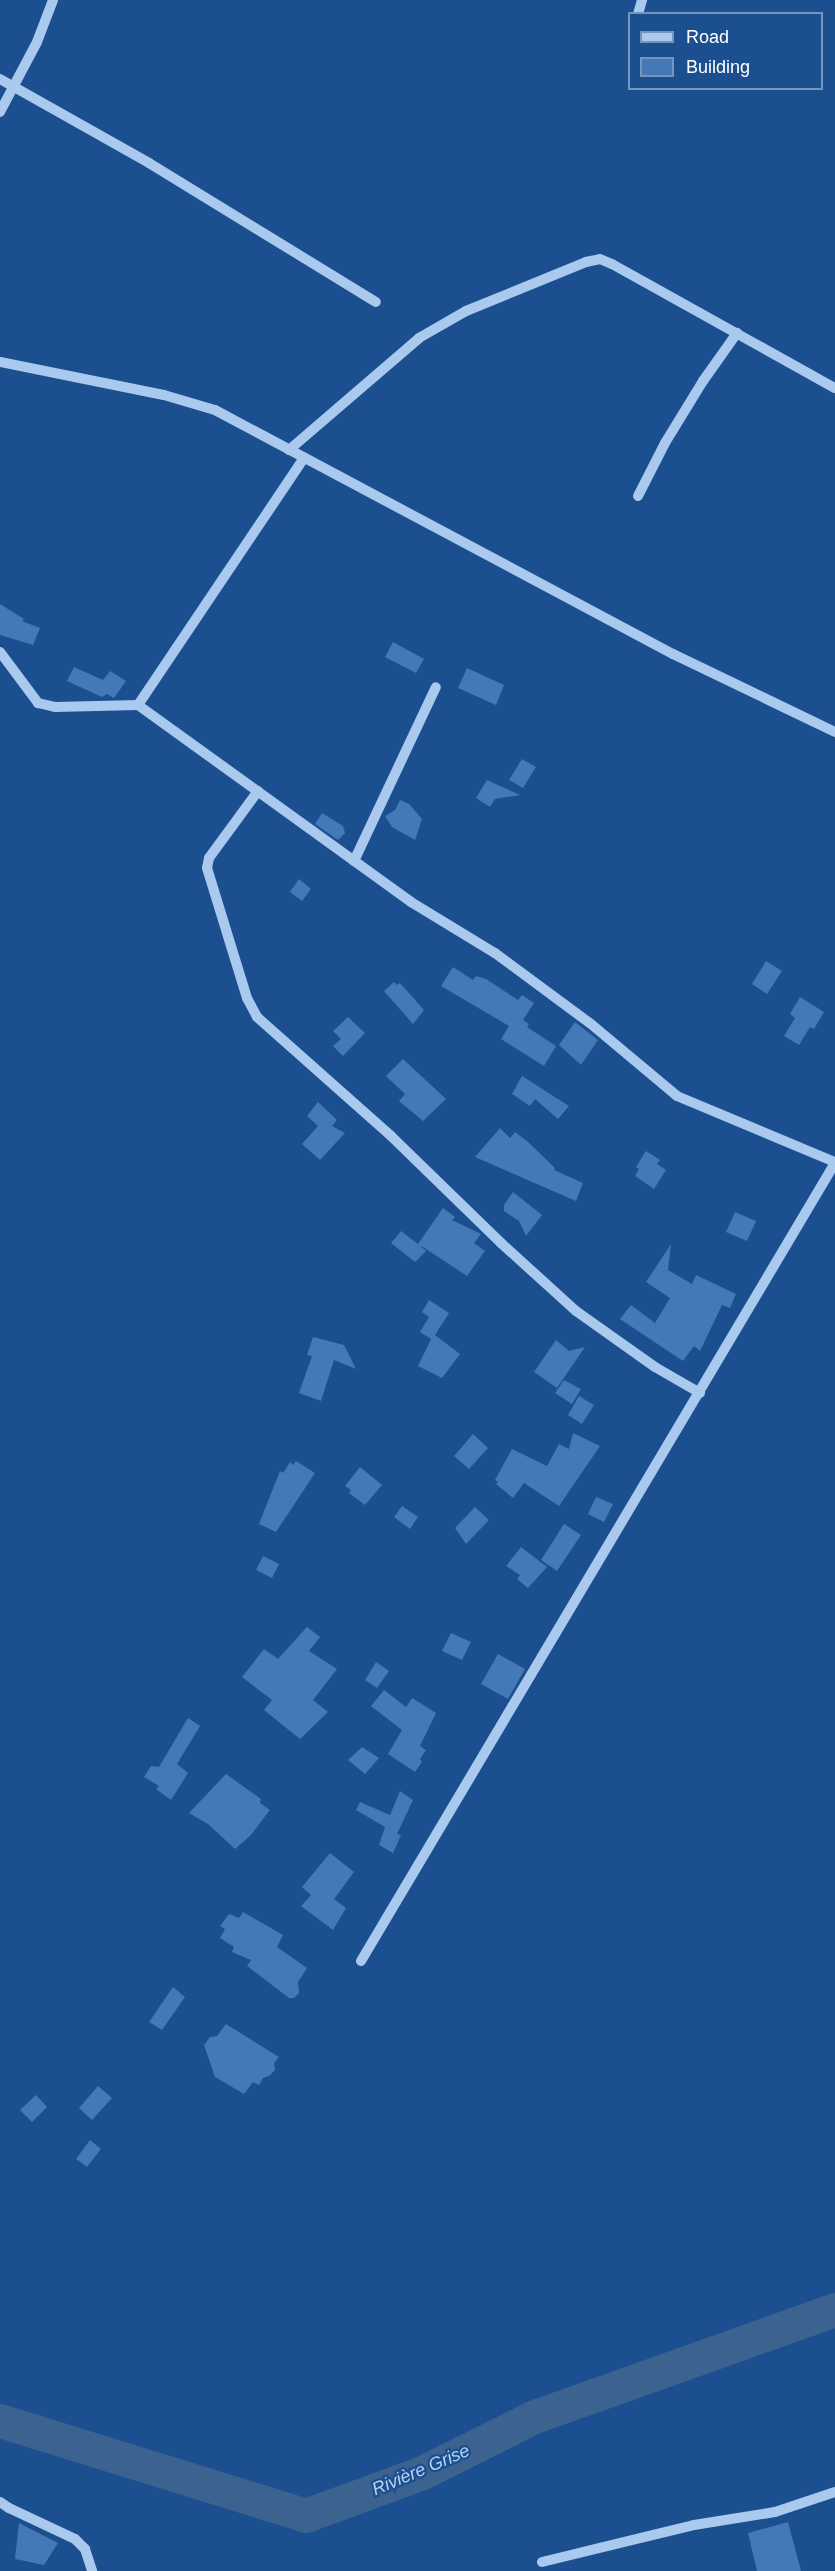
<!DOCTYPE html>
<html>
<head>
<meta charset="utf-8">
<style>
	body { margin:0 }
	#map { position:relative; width:835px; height:2571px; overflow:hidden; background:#1b4f8f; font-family:Helvetica,sans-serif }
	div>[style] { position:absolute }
	.river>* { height:34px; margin:-17px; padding:0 17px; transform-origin:17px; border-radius:17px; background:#3c6290 }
	.building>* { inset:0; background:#4478b7 }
	.minor>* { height:10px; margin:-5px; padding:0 5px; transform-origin:5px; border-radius:5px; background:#a9c9ee }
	span { translate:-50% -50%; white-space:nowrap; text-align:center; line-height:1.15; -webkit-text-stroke:4.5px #1b4f8f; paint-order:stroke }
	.water-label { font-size:18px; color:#b5d3f5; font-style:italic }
	.legend { position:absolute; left:628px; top:12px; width:195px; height:78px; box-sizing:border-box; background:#1b4f8f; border:2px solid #7695bc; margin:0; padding:8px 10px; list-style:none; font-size:18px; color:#fff }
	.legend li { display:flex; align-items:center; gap:12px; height:30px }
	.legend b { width:30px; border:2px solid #7695bc }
</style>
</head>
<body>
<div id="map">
	<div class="river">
		<i style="left:0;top:2421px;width:320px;rotate:17.2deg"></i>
		<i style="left:306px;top:2516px;width:122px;rotate:-20.1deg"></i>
		<i style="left:421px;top:2474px;width:127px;rotate:-26.6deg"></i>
		<i style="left:535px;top:2417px;width:319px;rotate:-19.6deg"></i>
	</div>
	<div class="building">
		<i style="clip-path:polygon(0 604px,24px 619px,22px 621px,40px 628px,33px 645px,0 635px)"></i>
		<i style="clip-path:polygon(393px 642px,424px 659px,416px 673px,385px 657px)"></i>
		<i style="clip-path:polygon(74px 667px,103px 680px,110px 671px,126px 681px,114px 698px,107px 694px,102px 697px,67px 681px)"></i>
		<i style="clip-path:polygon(467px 668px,504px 685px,496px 705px,458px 688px)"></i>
		<i style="clip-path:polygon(522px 759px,536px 767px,523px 788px,509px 780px)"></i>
		<i style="clip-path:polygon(487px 780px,520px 795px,495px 799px,490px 807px,476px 798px)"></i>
		<i style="clip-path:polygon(400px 800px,409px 804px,422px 819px,415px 840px,392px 827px,385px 816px,395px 810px)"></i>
		<i style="clip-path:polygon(322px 813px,343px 826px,345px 833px,338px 840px,315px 824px)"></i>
		<i style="clip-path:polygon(299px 879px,311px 889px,302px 901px,290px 892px)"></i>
		<i style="clip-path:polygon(766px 961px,782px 971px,767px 994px,752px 984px)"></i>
		<i style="clip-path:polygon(453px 967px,473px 980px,476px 976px,486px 979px,518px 1000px,522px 995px,534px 1003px,523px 1020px,529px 1024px,527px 1027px,556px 1046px,544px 1066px,501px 1039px,509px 1026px,441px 986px)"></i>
		<i style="clip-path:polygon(394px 982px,397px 985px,400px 983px,424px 1010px,413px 1024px,384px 991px)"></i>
		<i style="clip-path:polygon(800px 997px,824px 1012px,814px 1029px,810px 1027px,799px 1045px,784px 1036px,795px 1018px,790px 1014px)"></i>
		<i style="clip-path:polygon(348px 1017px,365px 1033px,343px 1056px,333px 1046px,341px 1039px,333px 1031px)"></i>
		<i style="clip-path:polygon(575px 1022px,598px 1040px,581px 1065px,559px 1045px)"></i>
		<i style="clip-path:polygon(403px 1059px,446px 1099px,423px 1121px,399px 1101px,405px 1094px,386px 1076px)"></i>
		<i style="clip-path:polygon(522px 1076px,569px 1106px,558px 1119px,535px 1099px,530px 1106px,512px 1094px)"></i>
		<i style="clip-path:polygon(318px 1102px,337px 1120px,332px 1126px,345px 1133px,320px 1160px,302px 1144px,318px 1126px,307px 1116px)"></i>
		<i style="clip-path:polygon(500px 1128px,510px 1138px,515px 1132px,527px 1141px,555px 1168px,554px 1170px,583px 1183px,576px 1201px,475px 1157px)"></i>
		<i style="clip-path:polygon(646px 1151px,660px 1160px,657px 1164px,666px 1170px,654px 1189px,635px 1176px,639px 1169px,636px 1167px)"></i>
		<i style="clip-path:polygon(513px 1192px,542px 1215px,526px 1236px,519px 1221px,504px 1211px,504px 1205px)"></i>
		<i style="clip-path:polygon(443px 1208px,455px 1217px,452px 1220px,481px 1234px,474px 1243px,485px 1251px,467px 1276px,420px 1245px,426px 1251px,415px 1262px,391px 1243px,401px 1231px,418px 1244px)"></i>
		<i style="clip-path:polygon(735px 1212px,756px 1221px,747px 1241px,726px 1232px)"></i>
		<i style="clip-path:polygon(671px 1244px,668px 1270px,692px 1284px,696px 1275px,736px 1294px,730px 1308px,722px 1305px,700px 1351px,694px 1346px,683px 1361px,620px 1319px,631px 1305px,655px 1323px,670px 1298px,646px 1282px)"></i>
		<i style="clip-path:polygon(429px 1300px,449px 1313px,435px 1335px,460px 1354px,442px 1378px,418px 1366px,431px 1339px,420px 1332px,429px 1317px,422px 1312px)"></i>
		<i style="clip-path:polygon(313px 1337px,344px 1345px,356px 1369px,334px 1360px,321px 1401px,299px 1393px,312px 1356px,307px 1355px)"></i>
		<i style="clip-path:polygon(556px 1340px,569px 1351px,585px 1347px,557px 1388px,534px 1372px)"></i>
		<i style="clip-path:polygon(564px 1380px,581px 1389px,572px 1404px,555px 1393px)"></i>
		<i style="clip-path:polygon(579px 1396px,594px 1405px,582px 1424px,568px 1415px)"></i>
		<i style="clip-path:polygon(573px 1433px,600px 1446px,559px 1506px,524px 1483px,513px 1498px,496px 1484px,498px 1482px,495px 1480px,512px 1449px,547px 1466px,559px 1444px,569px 1449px)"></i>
		<i style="clip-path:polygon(473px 1434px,488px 1448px,469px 1469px,454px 1456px)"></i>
		<i style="clip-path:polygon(296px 1461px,315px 1473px,276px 1532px,259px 1524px,280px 1471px,283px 1473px,290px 1462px,293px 1465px)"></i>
		<i style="clip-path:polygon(360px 1467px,382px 1485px,365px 1505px,349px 1493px,351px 1490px,345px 1486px)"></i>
		<i style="clip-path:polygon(596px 1497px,613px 1504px,604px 1522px,588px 1514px)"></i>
		<i style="clip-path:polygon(402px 1506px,418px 1517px,410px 1529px,394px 1517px)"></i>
		<i style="clip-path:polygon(475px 1507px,489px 1520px,466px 1544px,455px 1528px)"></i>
		<i style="clip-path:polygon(564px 1524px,581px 1535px,557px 1571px,541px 1560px)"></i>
		<i style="clip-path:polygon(521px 1547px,547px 1567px,528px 1588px,517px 1579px,520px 1575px,506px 1566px)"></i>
		<i style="clip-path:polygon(263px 1556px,279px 1564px,272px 1578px,256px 1570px)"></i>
		<i style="clip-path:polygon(307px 1627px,320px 1637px,309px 1651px,337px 1669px,313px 1700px,328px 1712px,300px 1739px,264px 1710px,272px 1700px,242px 1677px,264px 1649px,278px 1659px)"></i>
		<i style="clip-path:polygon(451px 1633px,471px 1642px,462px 1660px,442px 1651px)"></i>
		<i style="clip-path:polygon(498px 1654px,525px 1669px,508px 1699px,481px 1684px)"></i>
		<i style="clip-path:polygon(376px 1662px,389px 1671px,377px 1688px,365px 1680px)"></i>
		<i style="clip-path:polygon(384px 1690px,406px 1707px,412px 1698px,436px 1713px,420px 1746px,426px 1750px,420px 1759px,422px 1762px,415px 1772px,388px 1754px,402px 1730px,371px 1706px)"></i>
		<i style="clip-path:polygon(188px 1718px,200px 1726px,177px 1764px,188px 1773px,171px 1800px,156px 1789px,159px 1786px,144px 1777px,151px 1766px,159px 1767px)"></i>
		<i style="clip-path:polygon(362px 1747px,379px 1758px,365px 1774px,348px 1760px)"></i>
		<i style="clip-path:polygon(226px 1774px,261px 1799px,260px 1803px,270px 1810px,250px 1836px,235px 1849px,208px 1824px,189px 1813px)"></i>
		<i style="clip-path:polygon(400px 1791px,413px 1800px,397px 1834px,401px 1835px,393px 1853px,379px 1845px,385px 1827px,356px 1810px,360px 1802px,390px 1815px)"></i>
		<i style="clip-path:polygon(330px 1853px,354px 1872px,334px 1899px,346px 1908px,333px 1930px,301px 1906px,311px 1895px,302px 1887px)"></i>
		<i style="clip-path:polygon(243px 1912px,283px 1935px,277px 1947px,307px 1968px,298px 1982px,299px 1993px,294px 1998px,289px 1998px,247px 1966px,251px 1960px,232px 1952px,234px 1947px,220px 1938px,225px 1929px,220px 1926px,229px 1914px,239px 1918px)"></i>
		<i style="clip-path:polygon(173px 1987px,185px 1997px,162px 2030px,149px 2022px)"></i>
		<i style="clip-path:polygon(226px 2024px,279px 2057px,274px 2063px,275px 2070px,269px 2076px,263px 2078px,259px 2085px,253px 2082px,244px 2094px,215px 2077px,204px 2045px,210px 2037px,217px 2036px)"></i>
		<i style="clip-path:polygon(98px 2086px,112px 2098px,92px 2120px,79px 2108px)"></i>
		<i style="clip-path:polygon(36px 2095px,47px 2107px,32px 2122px,20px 2110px)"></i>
		<i style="clip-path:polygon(90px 2140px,101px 2149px,87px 2167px,76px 2159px)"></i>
		<i style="clip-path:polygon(788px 2522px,801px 2571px,757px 2571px,748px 2533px)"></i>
		<i style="clip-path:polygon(19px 2523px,58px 2543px,44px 2565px,15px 2559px)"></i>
	</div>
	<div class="minor">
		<i style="left:638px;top:14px;width:15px;rotate:-74deg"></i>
		<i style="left:0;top:79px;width:171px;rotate:29.4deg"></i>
		<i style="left:149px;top:163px;width:266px;rotate:31.5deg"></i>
		<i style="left:0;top:112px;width:79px;rotate:-62.1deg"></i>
		<i style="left:37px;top:42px;width:45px;rotate:-69.1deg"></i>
		<i style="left:0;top:362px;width:167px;rotate:11.4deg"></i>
		<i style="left:164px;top:395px;width:53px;rotate:16.4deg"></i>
		<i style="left:215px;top:410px;width:519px;rotate:28.05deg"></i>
		<i style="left:673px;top:654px;width:180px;rotate:25.7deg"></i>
		<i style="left:289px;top:450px;width:172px;rotate:-40.7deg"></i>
		<i style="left:419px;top:338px;width:54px;rotate:-29.9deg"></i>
		<i style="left:466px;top:311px;width:130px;rotate:-22.2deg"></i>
		<i style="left:586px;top:262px;width:14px;rotate:-12deg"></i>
		<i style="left:600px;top:259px;width:13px;rotate:23deg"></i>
		<i style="left:612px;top:264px;width:255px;rotate:29.1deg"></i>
		<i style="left:638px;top:496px;width:59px;rotate:-63deg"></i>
		<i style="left:665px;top:443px;width:73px;rotate:-58.5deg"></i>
		<i style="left:703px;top:381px;width:59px;rotate:-54.7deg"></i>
		<i style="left:0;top:652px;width:64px;rotate:53.3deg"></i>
		<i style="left:38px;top:703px;width:17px;rotate:13deg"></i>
		<i style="left:55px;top:707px;width:83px;rotate:-1.4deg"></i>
		<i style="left:138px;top:705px;width:337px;rotate:35.8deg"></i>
		<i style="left:411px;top:902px;width:98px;rotate:31.3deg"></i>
		<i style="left:495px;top:953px;width:119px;rotate:36.5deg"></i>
		<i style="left:591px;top:1024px;width:112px;rotate:39.9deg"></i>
		<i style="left:677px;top:1096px;width:171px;rotate:22.7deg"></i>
		<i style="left:138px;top:705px;width:298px;rotate:-56.1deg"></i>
		<i style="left:258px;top:791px;width:83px;rotate:126.2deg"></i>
		<i style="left:209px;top:858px;width:10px;rotate:101deg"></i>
		<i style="left:207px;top:868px;width:136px;rotate:72.9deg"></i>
		<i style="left:247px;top:998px;width:21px;rotate:62deg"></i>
		<i style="left:257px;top:1017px;width:179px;rotate:41.6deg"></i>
		<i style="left:391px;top:1136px;width:153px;rotate:44.2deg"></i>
		<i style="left:501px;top:1243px;width:101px;rotate:42.2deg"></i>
		<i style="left:576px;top:1311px;width:97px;rotate:35.3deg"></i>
		<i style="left:655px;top:1367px;width:52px;rotate:30deg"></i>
		<i style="left:354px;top:861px;width:192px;rotate:-64.8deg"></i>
		<i style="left:361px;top:1961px;width:928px;rotate:-59.29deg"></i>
		<i style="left:0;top:2502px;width:11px;rotate:34deg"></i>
		<i style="left:9px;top:2508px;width:73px;rotate:25.2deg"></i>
		<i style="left:75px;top:2539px;width:14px;rotate:45deg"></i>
		<i style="left:85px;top:2549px;width:23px;rotate:72deg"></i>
		<i style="left:542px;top:2562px;width:156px;rotate:-13.7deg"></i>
		<i style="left:694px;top:2525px;width:82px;rotate:-9.1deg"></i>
		<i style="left:775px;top:2512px;width:63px;rotate:-18.4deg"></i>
	</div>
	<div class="water-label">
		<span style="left:421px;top:2470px;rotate:-23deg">Rivière Grise</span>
	</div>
	<ul class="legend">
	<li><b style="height:8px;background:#a9c9ee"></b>Road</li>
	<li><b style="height:16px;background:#4478b7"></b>Building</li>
	</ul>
</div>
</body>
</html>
